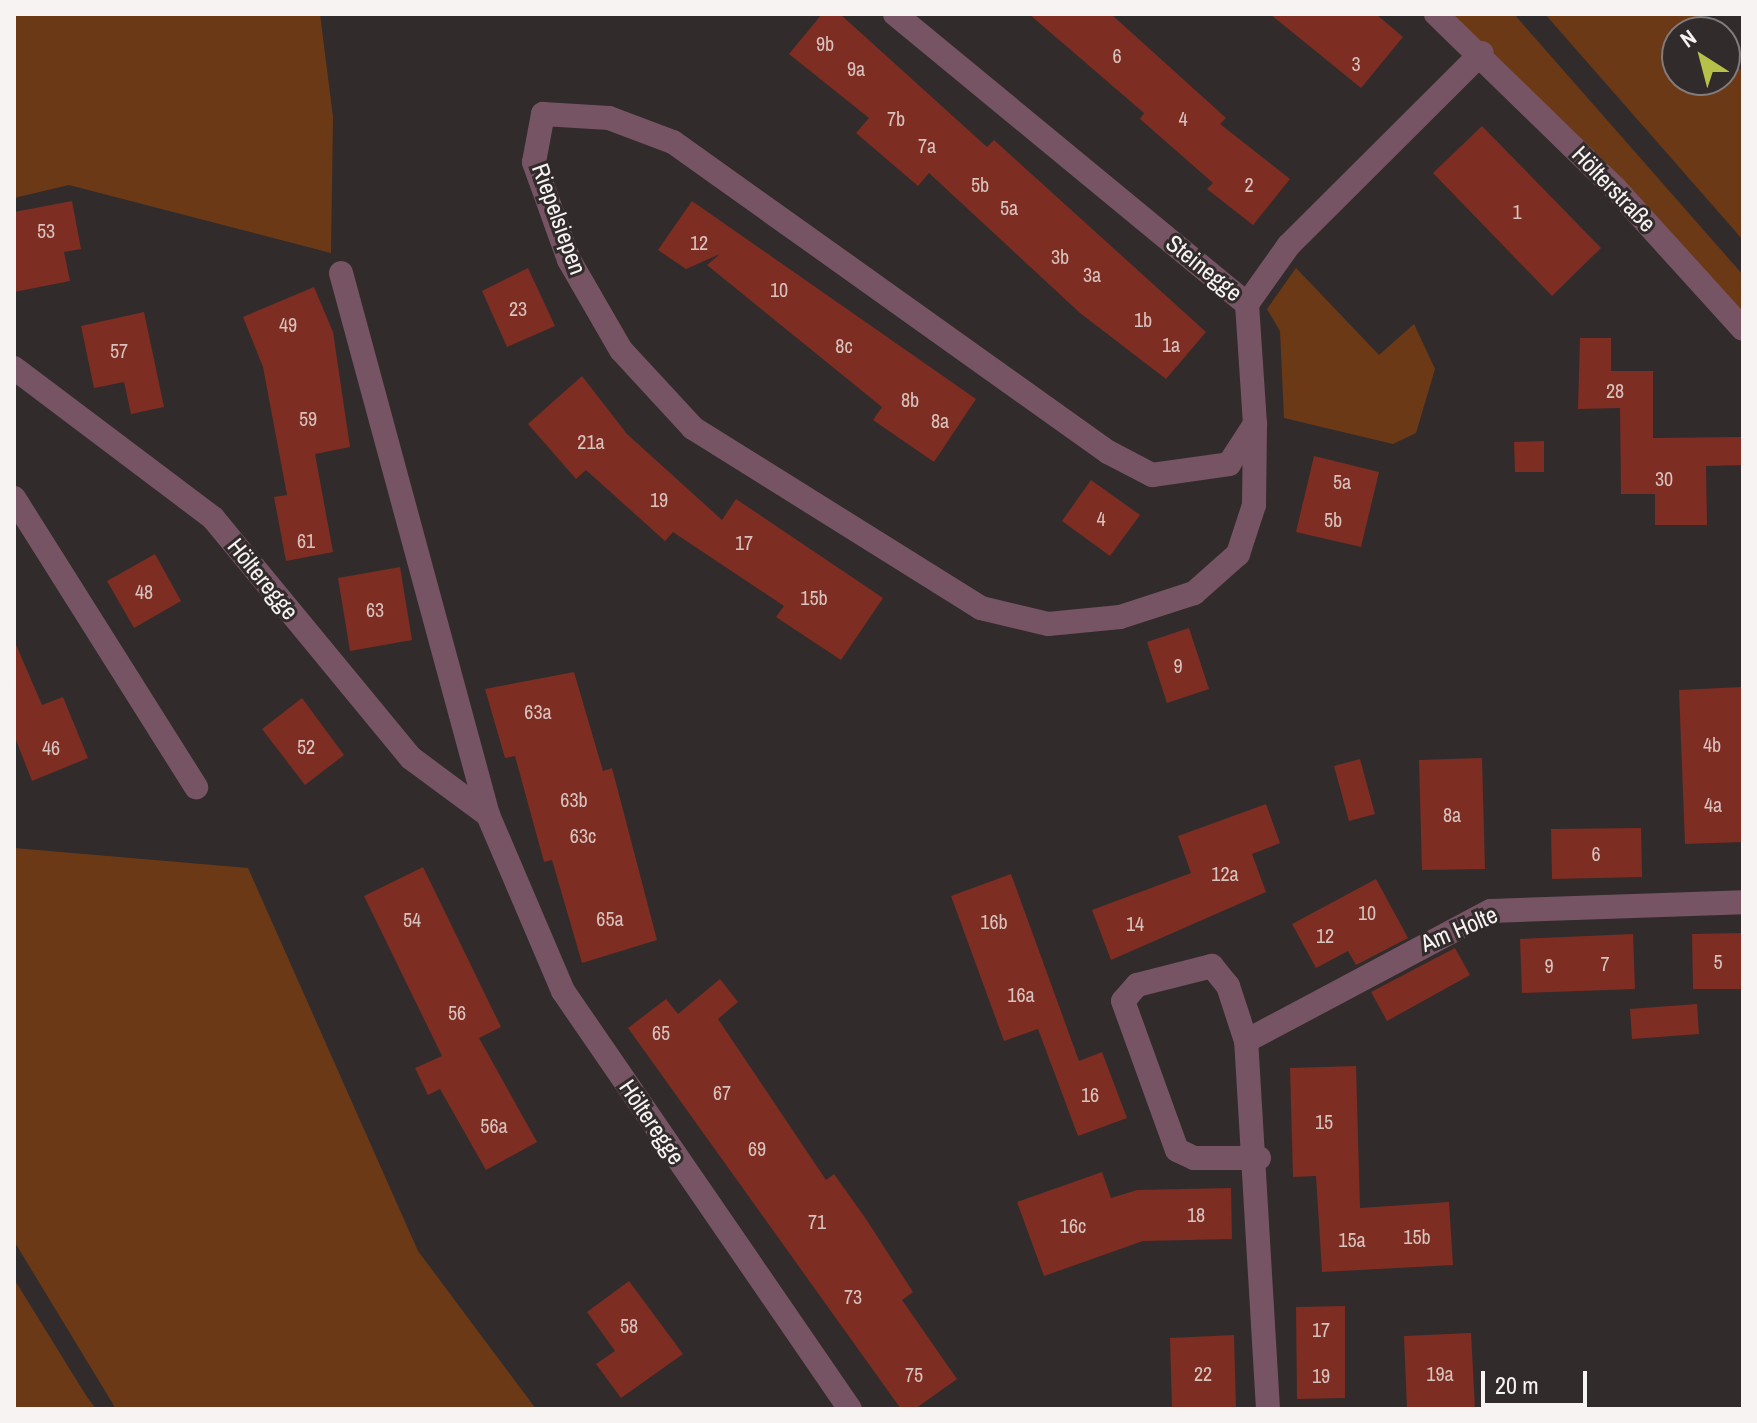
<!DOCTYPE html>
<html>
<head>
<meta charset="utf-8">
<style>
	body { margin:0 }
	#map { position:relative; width:1757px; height:1423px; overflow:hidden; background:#322b2c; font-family:"Archivo Narrow",sans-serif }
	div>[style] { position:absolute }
	.green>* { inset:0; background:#6c3916 }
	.building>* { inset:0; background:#7d2d21 }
	.minor>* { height:24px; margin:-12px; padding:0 12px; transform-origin:12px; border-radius:12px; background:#775464 }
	span { translate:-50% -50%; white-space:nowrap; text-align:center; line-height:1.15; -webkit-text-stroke:6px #322b2c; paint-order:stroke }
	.number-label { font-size:20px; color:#d8c2be }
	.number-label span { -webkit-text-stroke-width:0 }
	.street-label { font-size:24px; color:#f7f3f3 }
	.frame { position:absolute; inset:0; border:16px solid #f7f3f3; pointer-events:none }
	.north { position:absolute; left:1661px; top:16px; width:80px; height:80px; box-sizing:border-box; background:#322b2c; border:2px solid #817b7c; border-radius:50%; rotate:324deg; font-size:22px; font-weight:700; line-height:32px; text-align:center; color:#f7f3f3 }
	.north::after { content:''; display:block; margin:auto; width:28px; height:36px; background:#b6c149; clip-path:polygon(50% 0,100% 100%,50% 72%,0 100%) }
	.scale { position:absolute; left:1481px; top:1371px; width:106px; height:36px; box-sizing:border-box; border:4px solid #f7f3f3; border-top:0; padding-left:10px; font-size:24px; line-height:28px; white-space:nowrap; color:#f7f3f3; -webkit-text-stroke:6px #322b2c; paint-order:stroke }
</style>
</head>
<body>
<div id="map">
	<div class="green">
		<i style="clip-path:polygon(14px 14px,320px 14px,333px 117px,331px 253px,69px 185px,14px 198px)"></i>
		<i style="clip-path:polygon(1444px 14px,1514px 14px,1743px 275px,1743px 317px)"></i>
		<i style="clip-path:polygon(1545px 14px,1697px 14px,1711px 32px,1677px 32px,1677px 80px,1725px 80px,1725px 50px,1743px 73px,1743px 240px)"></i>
		<i style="clip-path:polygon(1296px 268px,1379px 355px,1414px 324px,1435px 369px,1416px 433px,1393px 444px,1284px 418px,1280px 331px,1267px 309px)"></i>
		<i style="clip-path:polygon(14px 848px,248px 868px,418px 1251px,536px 1409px,116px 1409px,14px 1241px)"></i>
		<i style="clip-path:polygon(14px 1279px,87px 1397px,96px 1409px,14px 1409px)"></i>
	</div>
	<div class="building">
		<i style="clip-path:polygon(822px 14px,840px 14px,987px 147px,994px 140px,1206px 332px,1166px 379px,1080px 313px,929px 173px,918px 186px,856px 133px,869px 118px,789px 54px)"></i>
		<i style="clip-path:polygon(1029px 14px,1111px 14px,1226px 118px,1220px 124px,1290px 179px,1253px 225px,1207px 189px,1213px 183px,1140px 119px,1144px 113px)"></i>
		<i style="clip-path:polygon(1270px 14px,1376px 14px,1403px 37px,1361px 88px)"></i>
		<i style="clip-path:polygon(1482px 126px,1601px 248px,1552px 296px,1433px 173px)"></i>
		<i style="clip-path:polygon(72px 201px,81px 249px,64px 252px,70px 281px,14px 292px,14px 212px)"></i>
		<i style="clip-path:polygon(692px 201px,976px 399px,934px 462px,873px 420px,882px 407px,707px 265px,720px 254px,686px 269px,658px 250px)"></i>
		<i style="clip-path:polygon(528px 268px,555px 326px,507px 347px,482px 291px)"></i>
		<i style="clip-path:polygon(314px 287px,333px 332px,350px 447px,315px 454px,333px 552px,286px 561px,274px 497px,287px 495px,263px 367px,243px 317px)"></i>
		<i style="clip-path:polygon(144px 312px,164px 407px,131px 414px,124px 382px,94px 388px,81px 326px)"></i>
		<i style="clip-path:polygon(1580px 338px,1611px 338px,1611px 371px,1653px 371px,1653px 438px,1743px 437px,1743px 465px,1706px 466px,1707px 525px,1655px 525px,1655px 494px,1621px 494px,1620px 408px,1578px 409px)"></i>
		<i style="clip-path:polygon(582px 376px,627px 434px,722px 520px,736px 499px,883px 598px,841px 660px,776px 617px,784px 606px,673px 532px,665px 541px,586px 470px,576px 479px,528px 424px)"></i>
		<i style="clip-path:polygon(1544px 441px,1544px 472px,1515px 472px,1514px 442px)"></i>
		<i style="clip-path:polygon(1314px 456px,1379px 472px,1361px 547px,1296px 532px)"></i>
		<i style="clip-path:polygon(1091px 480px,1140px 515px,1110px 556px,1062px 521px)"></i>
		<i style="clip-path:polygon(155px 554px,181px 601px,134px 628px,107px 581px)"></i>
		<i style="clip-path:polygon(400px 567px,412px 640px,350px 651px,338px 578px)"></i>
		<i style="clip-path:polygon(1189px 628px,1209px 689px,1167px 703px,1147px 642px)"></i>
		<i style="clip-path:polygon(14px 640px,42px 705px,63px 697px,88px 758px,32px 781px,14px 735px)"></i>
		<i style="clip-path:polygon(574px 672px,603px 771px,612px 768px,657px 940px,582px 963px,552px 860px,544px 862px,515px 756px,505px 758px,485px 689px)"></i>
		<i style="clip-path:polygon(1742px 687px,1743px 842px,1685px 844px,1679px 690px)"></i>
		<i style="clip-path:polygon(302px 698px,344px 755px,305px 785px,262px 729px)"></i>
		<i style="clip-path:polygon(1482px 758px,1485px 869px,1422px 870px,1419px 760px)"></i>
		<i style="clip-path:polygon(1360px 759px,1375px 814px,1349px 821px,1334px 766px)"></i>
		<i style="clip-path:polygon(1266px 804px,1280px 843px,1252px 854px,1266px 892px,1111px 960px,1092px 910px,1191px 873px,1178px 836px)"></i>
		<i style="clip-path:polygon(1641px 828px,1642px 877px,1552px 879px,1551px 829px)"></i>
		<i style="clip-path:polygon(423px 867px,501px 1027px,479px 1038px,537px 1142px,486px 1170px,440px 1089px,428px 1095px,415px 1068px,442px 1056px,364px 896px)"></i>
		<i style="clip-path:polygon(1011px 874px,1079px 1061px,1102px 1052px,1127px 1118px,1078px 1136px,1038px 1029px,1004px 1041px,951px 896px)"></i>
		<i style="clip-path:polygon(1376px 879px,1408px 938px,1356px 965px,1348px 951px,1316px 968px,1292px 924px)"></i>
		<i style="clip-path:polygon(1743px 933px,1743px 989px,1693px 989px,1692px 934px)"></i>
		<i style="clip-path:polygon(1633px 934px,1635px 989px,1522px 993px,1520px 939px)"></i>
		<i style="clip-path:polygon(1455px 948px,1470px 975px,1387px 1021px,1371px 992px)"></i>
		<i style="clip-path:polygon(720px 979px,738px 1002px,718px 1019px,826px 1180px,834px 1174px,866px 1219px,913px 1292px,902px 1300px,957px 1379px,915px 1409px,901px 1409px,628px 1028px,666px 999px,678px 1014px)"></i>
		<i style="clip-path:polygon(1697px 1004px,1699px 1034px,1632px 1039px,1630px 1009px)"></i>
		<i style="clip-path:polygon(1356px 1066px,1360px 1208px,1449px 1202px,1453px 1265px,1322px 1272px,1316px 1176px,1293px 1177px,1290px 1068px)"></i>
		<i style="clip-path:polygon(1102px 1172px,1111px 1198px,1137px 1190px,1231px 1188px,1232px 1239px,1143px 1241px,1044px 1276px,1017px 1202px)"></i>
		<i style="clip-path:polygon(629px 1281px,683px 1354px,621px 1398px,596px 1364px,615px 1351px,587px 1312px)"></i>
		<i style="clip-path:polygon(1345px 1306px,1345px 1398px,1297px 1399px,1296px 1307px)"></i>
		<i style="clip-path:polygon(1471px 1333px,1475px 1409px,1407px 1409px,1404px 1336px)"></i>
		<i style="clip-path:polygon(1234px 1335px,1236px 1409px,1172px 1409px,1170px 1338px)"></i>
	</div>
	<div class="minor">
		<i style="left:895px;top:14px;width:456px;rotate:39.5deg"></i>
		<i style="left:1247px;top:304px;width:72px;rotate:-54.6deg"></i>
		<i style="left:1289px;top:245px;width:272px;rotate:-44.9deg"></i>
		<i style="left:1436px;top:14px;width:250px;rotate:44.2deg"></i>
		<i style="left:1615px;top:188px;width:190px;rotate:47.8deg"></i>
		<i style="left:341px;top:273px;width:562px;rotate:74.83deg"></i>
		<i style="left:1247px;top:304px;width:120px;rotate:86.2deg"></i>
		<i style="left:1255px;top:424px;width:81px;rotate:90.7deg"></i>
		<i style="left:1254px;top:505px;width:52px;rotate:108.1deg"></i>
		<i style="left:1238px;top:554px;width:59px;rotate:138.4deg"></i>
		<i style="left:1194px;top:593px;width:78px;rotate:162deg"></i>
		<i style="left:1120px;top:617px;width:72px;rotate:174.4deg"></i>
		<i style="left:1048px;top:624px;width:69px;rotate:-166.6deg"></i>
		<i style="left:981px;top:608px;width:340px;rotate:-148deg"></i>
		<i style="left:693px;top:428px;width:106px;rotate:-132.7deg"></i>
		<i style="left:621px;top:350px;width:104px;rotate:-120deg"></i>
		<i style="left:569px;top:260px;width:104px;rotate:-109.7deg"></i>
		<i style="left:534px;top:162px;width:49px;rotate:-79.4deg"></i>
		<i style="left:543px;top:114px;width:66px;rotate:3.5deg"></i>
		<i style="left:609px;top:118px;width:68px;rotate:20.6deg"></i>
		<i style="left:673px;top:142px;width:534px;rotate:35.48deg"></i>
		<i style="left:1108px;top:452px;width:50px;rotate:27.6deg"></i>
		<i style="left:1152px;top:475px;width:78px;rotate:-8.1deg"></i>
		<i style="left:1229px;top:464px;width:48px;rotate:-57deg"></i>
		<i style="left:14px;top:368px;width:249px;rotate:37deg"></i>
		<i style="left:213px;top:518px;width:311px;rotate:50.5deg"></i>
		<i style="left:411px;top:758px;width:96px;rotate:36.5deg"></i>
		<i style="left:488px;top:815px;width:191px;rotate:66.9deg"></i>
		<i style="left:563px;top:991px;width:507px;rotate:55.53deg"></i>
		<i style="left:14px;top:498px;width:342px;rotate:57.8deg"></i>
		<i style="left:1246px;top:1041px;width:58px;rotate:-108.1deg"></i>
		<i style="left:1228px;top:986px;width:26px;rotate:-129deg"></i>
		<i style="left:1212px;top:966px;width:77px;rotate:165.8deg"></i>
		<i style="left:1137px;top:985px;width:21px;rotate:131deg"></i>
		<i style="left:1123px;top:1001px;width:158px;rotate:70.1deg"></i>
		<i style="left:1177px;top:1150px;width:19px;rotate:25deg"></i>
		<i style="left:1194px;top:1158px;width:65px"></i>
		<i style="left:1268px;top:1409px;width:369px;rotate:-93.4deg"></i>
		<i style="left:1246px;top:1041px;width:277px;rotate:-28deg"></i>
		<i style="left:1491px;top:911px;width:252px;rotate:-2deg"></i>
	</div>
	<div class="number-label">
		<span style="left:825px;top:43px">9b</span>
		<span style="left:1117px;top:55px">6</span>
		<span style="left:1356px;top:63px">3</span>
		<span style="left:856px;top:68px">9a</span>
		<span style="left:896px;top:118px">7b</span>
		<span style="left:1183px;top:118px">4</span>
		<span style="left:927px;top:145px">7a</span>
		<span style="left:980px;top:184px">5b</span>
		<span style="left:1249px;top:184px">2</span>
		<span style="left:1009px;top:207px">5a</span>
		<span style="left:1517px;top:211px">1</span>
		<span style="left:46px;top:230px">53</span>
		<span style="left:699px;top:242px">12</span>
		<span style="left:1060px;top:256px">3b</span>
		<span style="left:1092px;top:274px">3a</span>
		<span style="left:779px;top:289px">10</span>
		<span style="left:518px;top:308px">23</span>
		<span style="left:1143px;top:319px">1b</span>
		<span style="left:288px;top:324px">49</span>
		<span style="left:1171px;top:344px">1a</span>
		<span style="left:844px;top:345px">8c</span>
		<span style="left:119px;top:350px">57</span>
		<span style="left:1615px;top:390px">28</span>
		<span style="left:910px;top:399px">8b</span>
		<span style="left:308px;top:418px">59</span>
		<span style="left:940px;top:420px">8a</span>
		<span style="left:591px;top:441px">21a</span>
		<span style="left:1664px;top:478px">30</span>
		<span style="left:1342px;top:481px">5a</span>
		<span style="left:659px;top:499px">19</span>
		<span style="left:1101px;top:518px">4</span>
		<span style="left:1333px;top:519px">5b</span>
		<span style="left:306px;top:540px">61</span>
		<span style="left:744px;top:542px">17</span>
		<span style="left:144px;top:591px">48</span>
		<span style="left:814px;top:597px">15b</span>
		<span style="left:375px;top:609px">63</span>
		<span style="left:1178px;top:665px">9</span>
		<span style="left:538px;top:711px">63a</span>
		<span style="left:1712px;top:744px">4b</span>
		<span style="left:306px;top:746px">52</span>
		<span style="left:51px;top:747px">46</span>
		<span style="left:574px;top:799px">63b</span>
		<span style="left:1713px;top:804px">4a</span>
		<span style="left:1452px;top:814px">8a</span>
		<span style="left:583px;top:835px">63c</span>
		<span style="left:1596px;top:853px">6</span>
		<span style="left:1225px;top:873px">12a</span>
		<span style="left:1367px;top:912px">10</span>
		<span style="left:610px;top:918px">65a</span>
		<span style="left:412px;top:919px">54</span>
		<span style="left:994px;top:921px">16b</span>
		<span style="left:1135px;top:923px">14</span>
		<span style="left:1325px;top:935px">12</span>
		<span style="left:1718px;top:961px">5</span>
		<span style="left:1605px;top:963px">7</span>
		<span style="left:1549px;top:965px">9</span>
		<span style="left:1021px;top:994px">16a</span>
		<span style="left:457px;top:1012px">56</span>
		<span style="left:661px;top:1032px">65</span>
		<span style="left:722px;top:1092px">67</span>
		<span style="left:1090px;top:1094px">16</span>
		<span style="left:1324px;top:1121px">15</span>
		<span style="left:494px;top:1125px">56a</span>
		<span style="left:757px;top:1148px">69</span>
		<span style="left:1196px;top:1214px">18</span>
		<span style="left:817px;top:1221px">71</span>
		<span style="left:1073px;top:1225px">16c</span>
		<span style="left:1417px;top:1236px">15b</span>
		<span style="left:1352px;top:1239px">15a</span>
		<span style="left:853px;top:1296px">73</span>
		<span style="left:629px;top:1325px">58</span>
		<span style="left:1321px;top:1329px">17</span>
		<span style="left:1203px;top:1373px">22</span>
		<span style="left:1440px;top:1373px">19a</span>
		<span style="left:914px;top:1374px">75</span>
		<span style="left:1321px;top:1375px">19</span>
	</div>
	<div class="street-label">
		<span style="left:1614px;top:189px;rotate:46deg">Hölterstraße</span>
		<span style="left:559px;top:219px;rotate:70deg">Riepelsiepen</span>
		<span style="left:1204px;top:268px;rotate:39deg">Steinegge</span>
		<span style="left:263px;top:579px;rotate:51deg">Hölteregge</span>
		<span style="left:1459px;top:929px;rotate:-23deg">Am Holte</span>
		<span style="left:652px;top:1122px;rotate:56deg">Hölteregge</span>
	</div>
	<div class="frame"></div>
	<div class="north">N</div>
	<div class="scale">20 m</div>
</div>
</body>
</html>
